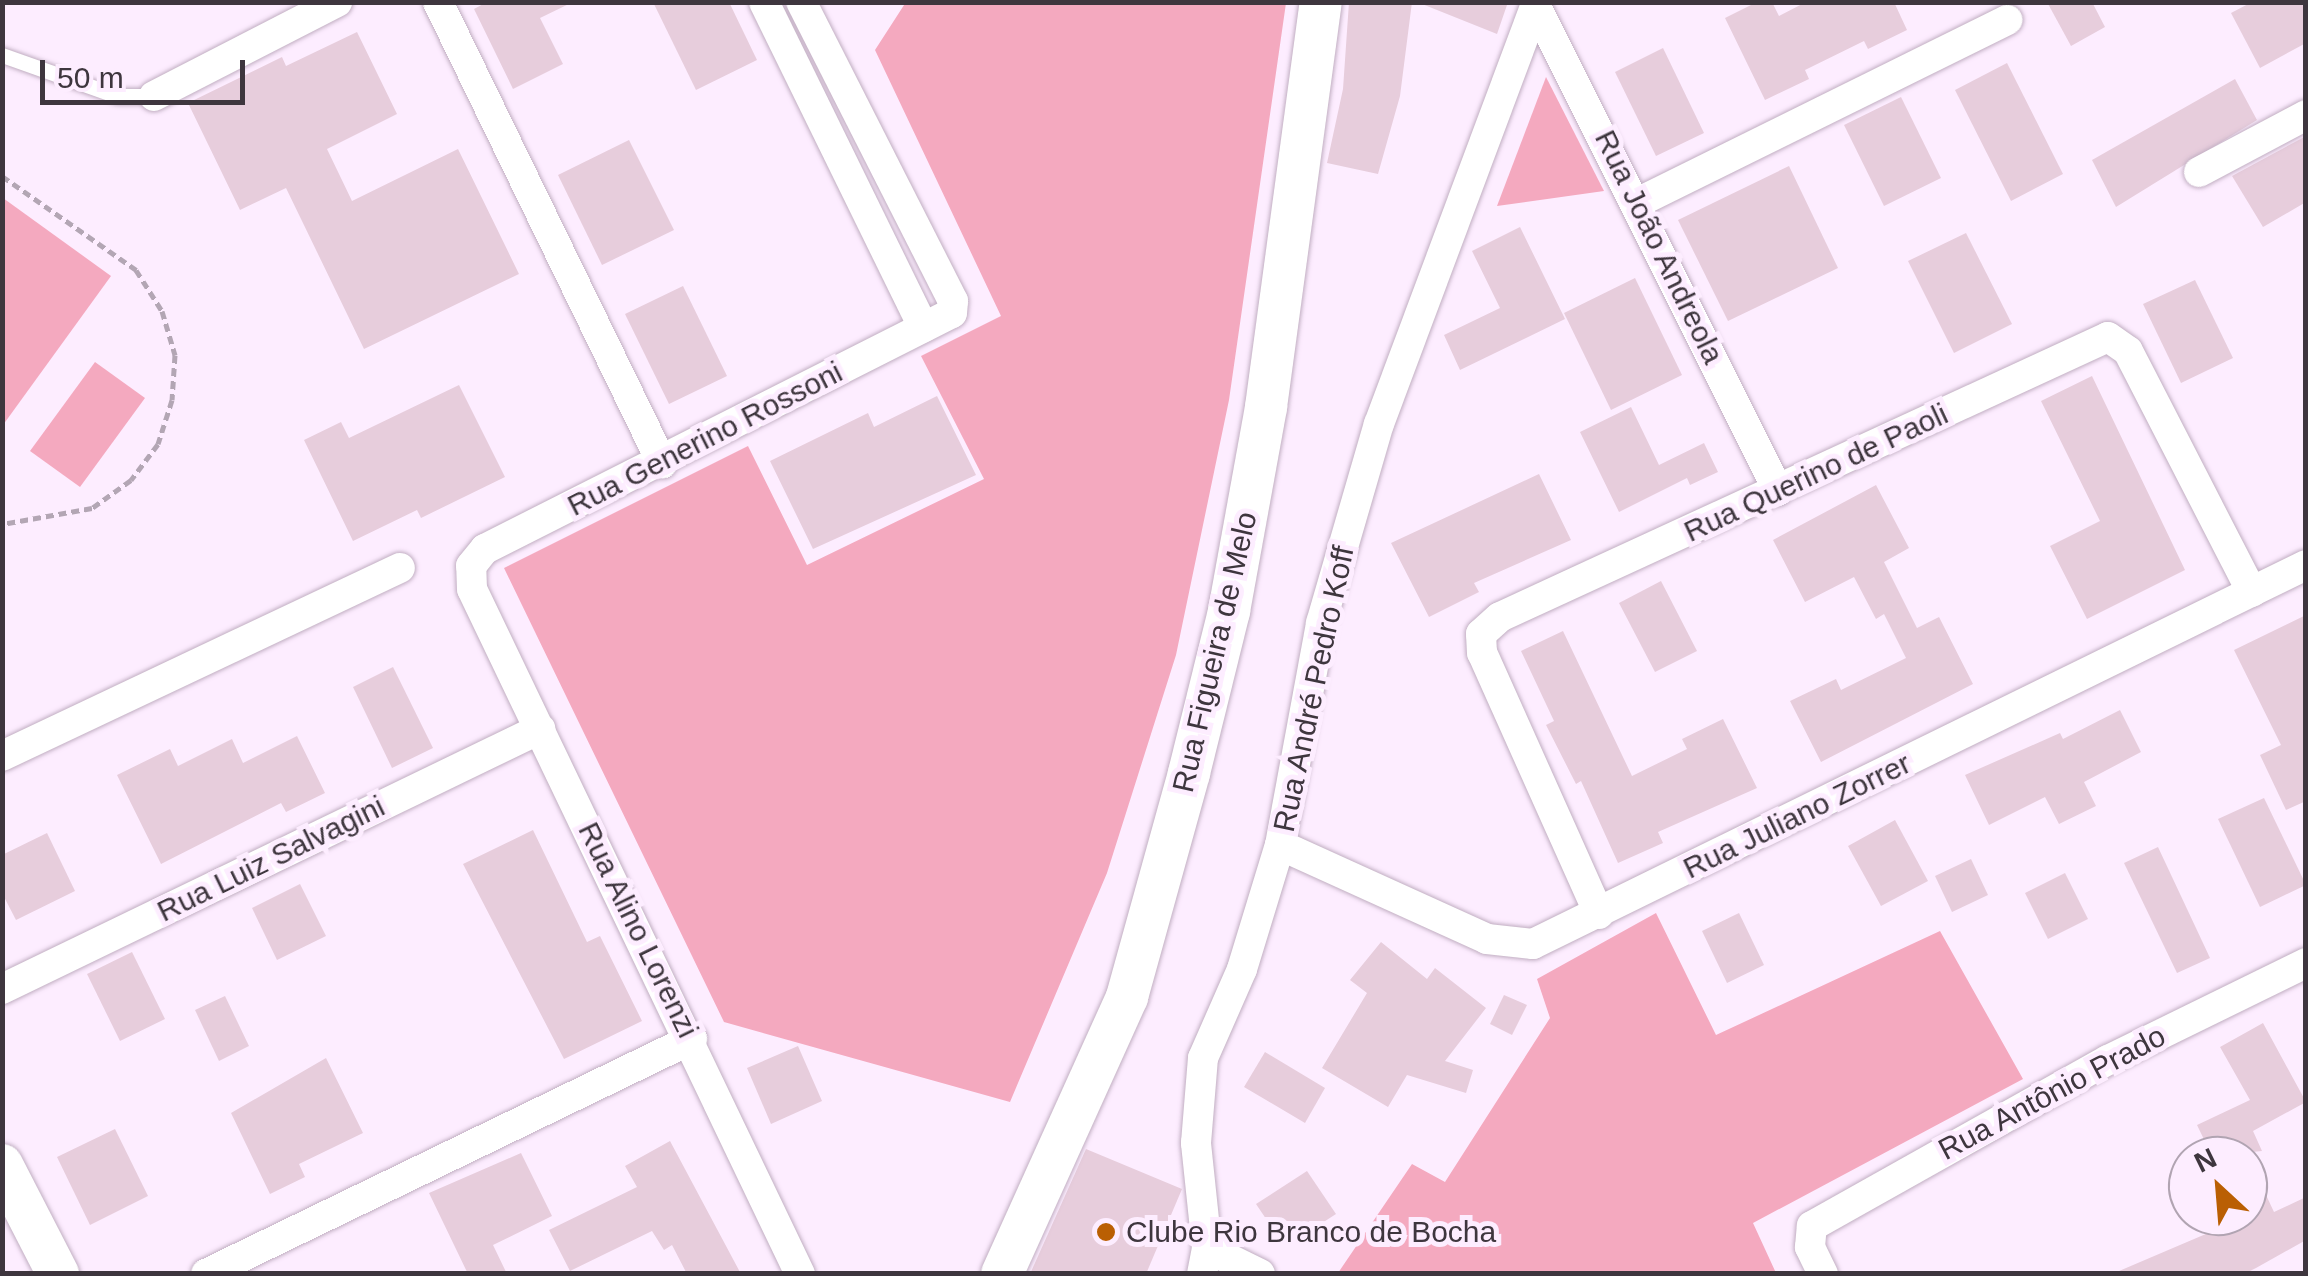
<!DOCTYPE html>
<html>
<head>
<meta charset="utf-8">
<style>
	body { margin:0 }
	#map { position:relative; width:2308px; height:1276px; overflow:hidden; background:#fdedff; font-family:Arial,sans-serif }
	div>[style] { position:absolute }
	.green>* { inset:0; background:#f4a9bf }
	.building>* { inset:0; background:#e7cddc }
	.path>* { height:5px; margin-top:-2.5px; transform-origin:0; background:repeating-linear-gradient(90deg,#b3a6b4 0 8px,transparent 0 13px) }
	.roads { filter:drop-shadow(0 0 2px #c1aec2) drop-shadow(0 0 2px #c1aec2) }
	.lane>* { height:15px; margin:-7.5px; padding:0 7.5px; transform-origin:7.5px; border-radius:7.5px; background:#fff }
	.street>* { height:30px; margin:-15px; padding:0 15px; transform-origin:15px; border-radius:15px; background:#fff }
	.secondary>* { height:42px; margin:-21px; padding:0 21px; transform-origin:21px; border-radius:21px; background:#fff }
	.dots>* { width:28px; height:28px; translate:-50% -50%; box-sizing:border-box; border:5px solid #fdedff; border-radius:50% }
	span { translate:-50% -50%; white-space:nowrap; text-align:center; line-height:1.15; -webkit-text-stroke:10px #fdedff; paint-order:stroke }
	.street-label { font-size:30px; color:#3e363e }
	.poi-label { font-size:30px; color:#3e363e }
	.left { translate:0 -50%; text-align:left }
	.frame { position:absolute; inset:0; border:5px solid #3e363e; pointer-events:none }
	.north { position:absolute; left:2168px; top:1136px; width:100px; height:100px; box-sizing:border-box; background:#fdedff; border:2px solid #b1a4b2; border-radius:50%; rotate:334deg; font-size:28px; font-weight:700; line-height:40px; text-align:center; color:#3e363e }
	.north::after { content:''; display:block; margin:auto; width:35px; height:45px; background:#ba5f03; clip-path:polygon(50% 0,100% 100%,50% 72%,0 100%) }
	.scale { position:absolute; left:40px; top:60px; width:205px; height:45px; box-sizing:border-box; border:5px solid #3e363e; border-top:0; padding-left:12px; font-size:30px; line-height:35px; white-space:nowrap; color:#3e363e; -webkit-text-stroke:8px #fdedff; paint-order:stroke }
</style>
</head>
<body>
<div id="map">
	<div class="green">
		<i style="clip-path:polygon(906px 2px,1286px 3px,1229px 400px,1176px 655px,1107px 873px,1010px 1102px,724px 1022px,504px 568px,748px 446px,807px 565px,984px 479px,921px 356px,1001px 316px,875px 50px)"></i>
		<i style="clip-path:polygon(1546px 77px,1604px 191px,1497px 206px)"></i>
		<i style="clip-path:polygon(3px 198px,111px 276px,3px 425px)"></i>
		<i style="clip-path:polygon(95px 362px,145px 398px,80px 487px,30px 451px)"></i>
		<i style="clip-path:polygon(1656px 913px,1716px 1035px,1940px 931px,2023px 1079px,1753px 1223px,1776px 1273px,1338px 1273px,1412px 1164px,1445px 1182px,1550px 1018px,1537px 979px)"></i>
	</div>
	<div class="building">
		<i style="clip-path:polygon(487px 2px,573px 2px,540px 18px,563px 64px,513px 89px,474px 9px)"></i>
		<i style="clip-path:polygon(653px 2px,729px 2px,757px 60px,696px 90px)"></i>
		<i style="clip-path:polygon(1349px 2px,1412px 2px,1400px 96px,1378px 174px,1327px 163px,1343px 89px)"></i>
		<i style="clip-path:polygon(1417px 2px,1508px 2px,1497px 34px)"></i>
		<i style="clip-path:polygon(1757px 2px,1772px 2px,1779px 16px,1806px 2px,1894px 2px,1907px 30px,1868px 49px,1864px 41px,1805px 70px,1809px 79px,1765px 100px,1725px 18px)"></i>
		<i style="clip-path:polygon(2047px 2px,2092px 2px,2105px 27px,2071px 46px)"></i>
		<i style="clip-path:polygon(2252px 2px,2306px 2px,2306px 43px,2260px 68px,2231px 13px)"></i>
		<i style="clip-path:polygon(357px 32px,397px 114px,327px 149px,352px 201px,458px 149px,519px 274px,364px 349px,286px 188px,240px 210px,188px 103px,282px 57px,286px 66px)"></i>
		<i style="clip-path:polygon(1663px 48px,1704px 133px,1656px 156px,1615px 72px)"></i>
		<i style="clip-path:polygon(2007px 63px,2063px 174px,2011px 201px,1955px 90px)"></i>
		<i style="clip-path:polygon(2235px 79px,2257px 120px,2116px 207px,2092px 160px)"></i>
		<i style="clip-path:polygon(1901px 97px,1941px 178px,1884px 206px,1844px 125px)"></i>
		<i style="clip-path:polygon(2306px 136px,2306px 202px,2263px 227px,2232px 176px)"></i>
		<i style="clip-path:polygon(629px 140px,674px 230px,602px 265px,558px 175px)"></i>
		<i style="clip-path:polygon(1789px 166px,1838px 268px,1728px 321px,1678px 220px)"></i>
		<i style="clip-path:polygon(1520px 227px,1565px 319px,1460px 370px,1444px 335px,1500px 308px,1472px 251px)"></i>
		<i style="clip-path:polygon(1966px 233px,2012px 324px,1954px 353px,1908px 261px)"></i>
		<i style="clip-path:polygon(1635px 278px,1682px 375px,1611px 410px,1564px 313px)"></i>
		<i style="clip-path:polygon(2195px 280px,2233px 358px,2181px 383px,2143px 304px)"></i>
		<i style="clip-path:polygon(683px 286px,727px 376px,669px 404px,625px 314px)"></i>
		<i style="clip-path:polygon(2092px 376px,2185px 570px,2087px 619px,2050px 546px,2100px 521px,2041px 401px)"></i>
		<i style="clip-path:polygon(459px 385px,505px 477px,421px 518px,417px 510px,353px 541px,304px 440px,341px 422px,349px 438px)"></i>
		<i style="clip-path:polygon(937px 396px,976px 475px,813px 549px,770px 461px,868px 413px,874px 427px)"></i>
		<i style="clip-path:polygon(1631px 407px,1659px 465px,1704px 443px,1718px 472px,1690px 485px,1687px 478px,1619px 512px,1580px 432px)"></i>
		<i style="clip-path:polygon(1539px 474px,1571px 540px,1474px 583px,1479px 592px,1429px 617px,1391px 543px)"></i>
		<i style="clip-path:polygon(1876px 485px,1909px 548px,1884px 562px,1917px 628px,1939px 617px,1973px 684px,1821px 762px,1790px 701px,1836px 679px,1841px 690px,1906px 658px,1884px 614px,1876px 619px,1854px 577px,1805px 602px,1773px 540px)"></i>
		<i style="clip-path:polygon(1661px 581px,1697px 651px,1655px 672px,1619px 603px)"></i>
		<i style="clip-path:polygon(2306px 615px,2306px 801px,2286px 810px,2260px 755px,2281px 745px,2234px 650px)"></i>
		<i style="clip-path:polygon(1563px 631px,1632px 776px,1687px 749px,1682px 739px,1723px 719px,1757px 788px,1658px 832px,1663px 843px,1618px 863px,1581px 781px,1576px 784px,1546px 725px,1554px 721px,1521px 651px)"></i>
		<i style="clip-path:polygon(393px 667px,433px 748px,392px 768px,353px 687px)"></i>
		<i style="clip-path:polygon(2120px 710px,2141px 752px,2084px 782px,2096px 806px,2059px 824px,2045px 797px,1989px 825px,1965px 775px,2060px 733px,2063px 739px)"></i>
		<i style="clip-path:polygon(297px 736px,325px 793px,286px 812px,281px 803px,161px 864px,117px 775px,170px 749px,178px 766px,232px 739px,243px 763px)"></i>
		<i style="clip-path:polygon(2264px 798px,2306px 885px,2260px 907px,2218px 819px)"></i>
		<i style="clip-path:polygon(1895px 820px,1928px 881px,1881px 906px,1848px 846px)"></i>
		<i style="clip-path:polygon(533px 830px,587px 942px,600px 936px,642px 1021px,564px 1059px,463px 864px)"></i>
		<i style="clip-path:polygon(47px 833px,75px 891px,16px 920px,2px 893px,2px 855px)"></i>
		<i style="clip-path:polygon(2158px 847px,2210px 958px,2177px 973px,2124px 863px)"></i>
		<i style="clip-path:polygon(1971px 859px,1988px 895px,1952px 912px,1935px 876px)"></i>
		<i style="clip-path:polygon(2065px 873px,2088px 919px,2048px 939px,2025px 893px)"></i>
		<i style="clip-path:polygon(300px 884px,326px 936px,277px 960px,252px 908px)"></i>
		<i style="clip-path:polygon(1739px 913px,1764px 965px,1727px 983px,1702px 931px)"></i>
		<i style="clip-path:polygon(1381px 942px,1427px 979px,1435px 968px,1486px 1008px,1445px 1061px,1473px 1070px,1466px 1093px,1407px 1075px,1388px 1107px,1322px 1068px,1367px 993px,1350px 980px)"></i>
		<i style="clip-path:polygon(132px 952px,165px 1019px,120px 1041px,87px 974px)"></i>
		<i style="clip-path:polygon(1504px 995px,1527px 1005px,1512px 1035px,1490px 1024px)"></i>
		<i style="clip-path:polygon(225px 996px,249px 1046px,219px 1061px,195px 1010px)"></i>
		<i style="clip-path:polygon(2263px 1023px,2306px 1102px,2253px 1131px,2262px 1151px,2212px 1156px,2197px 1125px,2250px 1100px,2220px 1047px)"></i>
		<i style="clip-path:polygon(798px 1046px,822px 1101px,771px 1124px,747px 1068px)"></i>
		<i style="clip-path:polygon(1265px 1052px,1325px 1088px,1305px 1123px,1244px 1087px)"></i>
		<i style="clip-path:polygon(326px 1058px,363px 1133px,299px 1164px,305px 1177px,270px 1194px,231px 1113px)"></i>
		<i style="clip-path:polygon(115px 1129px,148px 1196px,90px 1225px,57px 1157px)"></i>
		<i style="clip-path:polygon(670px 1141px,741px 1274px,687px 1274px,672px 1245px,664px 1250px,652px 1231px,570px 1271px,549px 1230px,637px 1187px,625px 1166px)"></i>
		<i style="clip-path:polygon(1086px 1149px,1182px 1189px,1146px 1274px,1030px 1274px)"></i>
		<i style="clip-path:polygon(521px 1153px,552px 1216px,493px 1245px,507px 1274px,468px 1274px,429px 1193px)"></i>
		<i style="clip-path:polygon(1307px 1171px,1336px 1214px,1285px 1247px,1256px 1204px)"></i>
		<i style="clip-path:polygon(2266px 1195px,2274px 1212px,2306px 1197px,2306px 1240px,2256px 1268px,2244px 1274px,2112px 1274px,2248px 1216px,2248px 1203px)"></i>
	</div>
	<div class="path">
		<i style="left:2px;top:176px;width:164px;rotate:35deg"></i>
		<i style="left:136px;top:270px;width:49px;rotate:57.6deg"></i>
		<i style="left:162px;top:311px;width:46px;rotate:73.5deg"></i>
		<i style="left:175px;top:355px;width:45px;rotate:93.8deg"></i>
		<i style="left:172px;top:400px;width:46px;rotate:107.7deg"></i>
		<i style="left:158px;top:444px;width:45px;rotate:126.9deg"></i>
		<i style="left:131px;top:480px;width:48px;rotate:144.3deg"></i>
		<i style="left:92px;top:508px;width:91px;rotate:169.9deg"></i>
	</div>
	<div class="roads">
		<div class="lane">
			<i style="left:2px;top:55px;width:123px;rotate:19.5deg"></i>
			<i style="left:118px;top:96px;width:36px"></i>
		</div>
		<div class="street">
			<i style="left:438px;top:2px;width:513px;rotate:64.08deg"></i>
			<i style="left:764px;top:2px;width:362px;rotate:63.9deg"></i>
			<i style="left:1536px;top:6px;width:542px;rotate:63.48deg"></i>
			<i style="left:154px;top:96px;width:206px;rotate:-27.2deg"></i>
			<i style="left:2199px;top:172px;width:121px;rotate:-28deg"></i>
			<i style="left:1639px;top:202px;width:411px;rotate:-26.3deg"></i>
			<i style="left:2px;top:756px;width:440px;rotate:-25.3deg"></i>
			<i style="left:1280px;top:845px;width:227px;rotate:24.4deg"></i>
			<i style="left:1487px;top:939px;width:46px;rotate:6.2deg"></i>
			<i style="left:1533px;top:944px;width:861px;rotate:-26.12deg"></i>
			<i style="left:1599px;top:914px;width:286px;rotate:-114.1deg"></i>
			<i style="left:1482px;top:653px;width:19px;rotate:-93deg"></i>
			<i style="left:1481px;top:634px;width:25px;rotate:-42deg"></i>
			<i style="left:1500px;top:617px;width:669px;rotate:-24.73deg"></i>
			<i style="left:2108px;top:337px;width:24px;rotate:35deg"></i>
			<i style="left:2128px;top:351px;width:271px;rotate:62.8deg"></i>
			<i style="left:2px;top:989px;width:598px;rotate:-25.79deg"></i>
			<i style="left:1207px;top:1248px;width:59px;rotate:26.1deg"></i>
			<i style="left:206px;top:1274px;width:540px;rotate:-25.81deg"></i>
			<i style="left:800px;top:1274px;width:759px;rotate:-115.59deg"></i>
			<i style="left:472px;top:589px;width:23px;rotate:-92deg"></i>
			<i style="left:471px;top:566px;width:22px;rotate:-51deg"></i>
			<i style="left:485px;top:549px;width:523px;rotate:-26.81deg"></i>
			<i style="left:952px;top:313px;width:12px;rotate:-85deg"></i>
			<i style="left:953px;top:301px;width:335px;rotate:-116.9deg"></i>
			<i style="left:1202px;top:1274px;width:26px;rotate:-79deg"></i>
			<i style="left:1207px;top:1248px;width:106px;rotate:-96deg"></i>
			<i style="left:1196px;top:1143px;width:85px;rotate:-85.3deg"></i>
			<i style="left:1203px;top:1058px;width:97px;rotate:-66.3deg"></i>
			<i style="left:1242px;top:969px;width:130px;rotate:-73deg"></i>
			<i style="left:1280px;top:845px;width:226px;rotate:-79.5deg"></i>
			<i style="left:1321px;top:623px;width:207px;rotate:-73.8deg"></i>
			<i style="left:1379px;top:424px;width:451px;rotate:-69.5deg"></i>
			<i style="left:1823px;top:1274px;width:30px;rotate:-116deg"></i>
			<i style="left:1810px;top:1247px;width:21px;rotate:-85deg"></i>
			<i style="left:1812px;top:1226px;width:339px;rotate:-29.3deg"></i>
			<i style="left:2108px;top:1060px;width:220px;rotate:-26.1deg"></i>
		</div>
		<div class="secondary">
			<i style="left:2px;top:1165px;width:123px;rotate:62.8deg"></i>
			<i style="left:1002px;top:1274px;width:304px;rotate:-65.7deg"></i>
			<i style="left:1127px;top:997px;width:232px;rotate:-74.5deg"></i>
			<i style="left:1189px;top:773px;width:167px;rotate:-76.1deg"></i>
			<i style="left:1229px;top:611px;width:207px;rotate:-79.7deg"></i>
			<i style="left:1266px;top:407px;width:409px;rotate:-82.3deg"></i>
		</div>
	</div>
	<div class="dots">
		<i style="left:1106px;top:1232px;background:#ba5f03"></i>
	</div>
	<div class="street-label">
		<span style="left:1659px;top:247px;rotate:64deg">Rua João Andreola</span>
		<span style="left:705px;top:439px;rotate:-27deg">Rua Generino Rossoni</span>
		<span style="left:1816px;top:473px;rotate:-25deg">Rua Querino de Paoli</span>
		<span style="left:1215px;top:652px;rotate:-77deg">Rua Figueira de Melo</span>
		<span style="left:1314px;top:689px;rotate:-78deg">Rua André Pedro Koff</span>
		<span style="left:1797px;top:816px;rotate:-26deg">Rua Juliano Zorrer</span>
		<span style="left:271px;top:859px;rotate:-26deg">Rua Luiz Salvagini</span>
		<span style="left:638px;top:930px;rotate:64deg">Rua Alino Lorenzi</span>
		<span style="left:2052px;top:1093px;rotate:-28deg">Rua Antônio Prado</span>
	</div>
	<div class="poi-label">
		<span class="left" style="left:1126px;top:1232px">Clube Rio Branco de Bocha</span>
	</div>
	<div class="frame"></div>
	<div class="north">N</div>
	<div class="scale">50 m</div>
</div>
</body>
</html>
